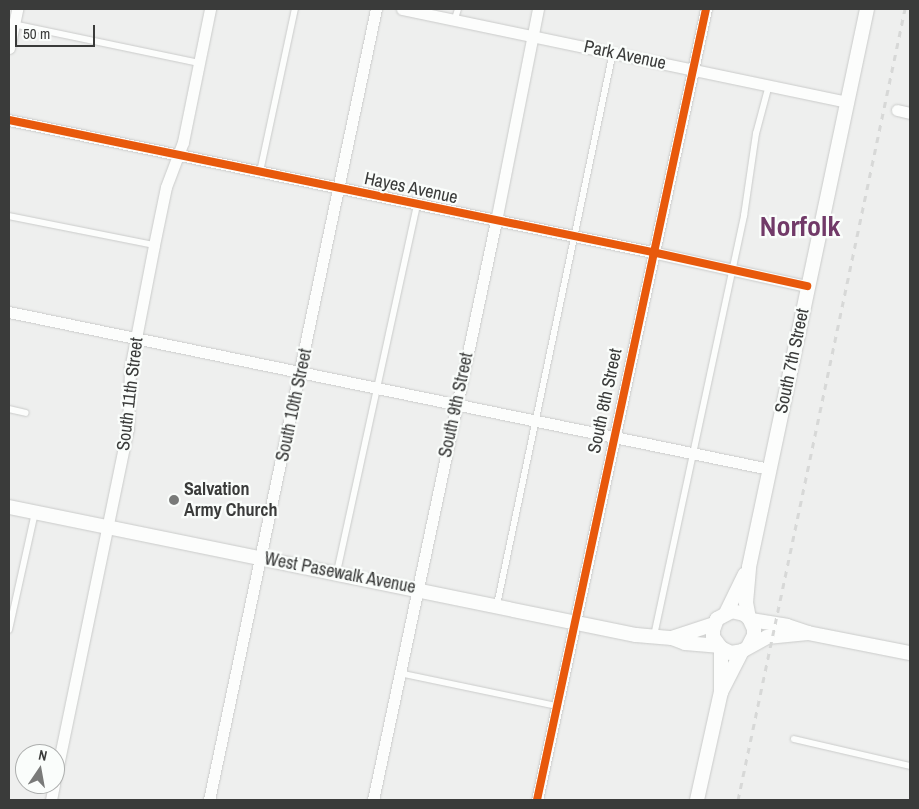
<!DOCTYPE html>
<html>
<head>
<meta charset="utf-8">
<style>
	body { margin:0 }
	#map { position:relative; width:919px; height:809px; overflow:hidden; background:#eeefee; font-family:"Archivo Narrow",sans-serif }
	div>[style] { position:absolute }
	.roads { filter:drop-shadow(0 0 1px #cacbca) drop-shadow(0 0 1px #cacbca) }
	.service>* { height:5.5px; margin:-2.75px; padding:0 2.75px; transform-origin:2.75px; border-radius:2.75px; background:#fcfdfc }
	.minor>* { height:11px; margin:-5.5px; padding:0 5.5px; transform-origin:5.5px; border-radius:5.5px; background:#fcfdfc }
	.tertiary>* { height:14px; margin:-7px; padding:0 7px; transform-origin:7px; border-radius:7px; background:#fcfdfc }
	.rail>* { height:3px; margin-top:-1.5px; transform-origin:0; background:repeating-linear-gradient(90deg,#d7d8d7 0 6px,transparent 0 12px) }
	.cycleway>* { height:8px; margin:-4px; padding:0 4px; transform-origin:4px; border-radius:4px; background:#e8590c }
	.dots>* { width:14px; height:14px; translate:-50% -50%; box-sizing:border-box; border:2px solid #fafdfb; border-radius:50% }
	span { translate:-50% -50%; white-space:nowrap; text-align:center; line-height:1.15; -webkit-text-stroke:4.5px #fafdfb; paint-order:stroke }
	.street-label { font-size:18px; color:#3a3b3a }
	.poi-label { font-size:18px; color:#3a3b3a; font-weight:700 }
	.left { translate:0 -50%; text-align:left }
	.town-label { font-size:28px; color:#713a68; font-weight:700 }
	.frame { position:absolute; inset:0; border:10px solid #3a3b3a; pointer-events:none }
	.north { position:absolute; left:15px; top:744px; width:50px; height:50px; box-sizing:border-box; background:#fafdfb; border:1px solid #adafae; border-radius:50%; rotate:12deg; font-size:14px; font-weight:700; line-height:20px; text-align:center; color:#3a3b3a }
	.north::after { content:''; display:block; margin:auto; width:18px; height:22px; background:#797a79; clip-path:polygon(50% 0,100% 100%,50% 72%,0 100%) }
	.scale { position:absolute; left:15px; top:25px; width:80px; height:22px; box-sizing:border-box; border:2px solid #3a3b3a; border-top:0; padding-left:6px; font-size:15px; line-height:18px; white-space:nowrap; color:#3a3b3a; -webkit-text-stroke:4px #fafdfb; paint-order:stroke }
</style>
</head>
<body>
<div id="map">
	<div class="roads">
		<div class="service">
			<i style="left:455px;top:19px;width:10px;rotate:-73deg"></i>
			<i style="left:13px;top:24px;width:190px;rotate:11.8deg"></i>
			<i style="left:260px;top:172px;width:167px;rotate:-77.9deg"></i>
			<i style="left:9px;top:216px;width:148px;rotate:11.3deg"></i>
			<i style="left:9px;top:409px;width:17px;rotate:13deg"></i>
			<i style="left:337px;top:572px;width:377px;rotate:-77.7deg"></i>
			<i style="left:497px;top:605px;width:565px;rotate:-78.15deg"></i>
			<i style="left:9px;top:630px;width:120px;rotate:-77.5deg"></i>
			<i style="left:654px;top:636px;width:430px;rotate:-77.9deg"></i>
			<i style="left:744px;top:216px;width:83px;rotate:-81.7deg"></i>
			<i style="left:756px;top:134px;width:51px;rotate:-75.1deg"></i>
			<i style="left:399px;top:673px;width:161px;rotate:11.8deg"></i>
			<i style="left:794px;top:739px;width:119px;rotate:13.1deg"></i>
		</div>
		<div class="minor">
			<i style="left:402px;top:9px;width:455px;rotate:11.8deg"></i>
			<i style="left:9px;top:48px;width:40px;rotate:-78deg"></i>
			<i style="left:897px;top:110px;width:13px;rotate:13deg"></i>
			<i style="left:9px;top:120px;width:656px;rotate:11.6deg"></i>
			<i style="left:652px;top:252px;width:159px;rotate:12.4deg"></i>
			<i style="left:9px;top:312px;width:776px;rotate:11.67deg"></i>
			<i style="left:55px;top:780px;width:359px;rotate:-78.3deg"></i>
			<i style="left:128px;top:429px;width:60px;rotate:-88.1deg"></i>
			<i style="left:130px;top:369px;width:126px;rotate:-79deg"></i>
			<i style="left:154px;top:245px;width:59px;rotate:-78.3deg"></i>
			<i style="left:166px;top:187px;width:48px;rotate:-69.3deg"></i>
			<i style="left:183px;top:142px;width:136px;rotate:-78.5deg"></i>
			<i style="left:51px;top:800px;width:16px;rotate:-79deg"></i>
			<i style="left:209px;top:800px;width:808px;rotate:-78.08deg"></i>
			<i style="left:373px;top:800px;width:592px;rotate:-78.01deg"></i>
			<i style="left:496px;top:221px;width:216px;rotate:-78.8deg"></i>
			<i style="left:537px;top:800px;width:809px;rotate:-77.94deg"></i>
		</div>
		<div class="tertiary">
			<i style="left:9px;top:507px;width:640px;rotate:11.54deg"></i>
			<i style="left:636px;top:635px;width:36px;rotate:5deg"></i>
			<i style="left:672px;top:638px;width:14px;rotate:21deg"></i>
			<i style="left:685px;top:643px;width:33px;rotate:5deg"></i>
			<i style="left:726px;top:613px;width:43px;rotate:-64deg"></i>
			<i style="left:749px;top:618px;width:15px;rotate:-101deg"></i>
			<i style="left:746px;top:603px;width:36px;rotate:-85deg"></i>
			<i style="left:749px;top:567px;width:570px;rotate:-78.06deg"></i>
			<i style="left:751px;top:620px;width:36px;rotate:9deg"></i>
			<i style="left:787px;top:626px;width:22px;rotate:18deg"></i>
			<i style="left:808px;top:633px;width:104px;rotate:11.1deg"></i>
			<i style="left:672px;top:638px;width:44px;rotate:-18.4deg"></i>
			<i style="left:748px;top:647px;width:13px;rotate:-63deg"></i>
			<i style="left:754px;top:635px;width:6px;rotate:-90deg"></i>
			<i style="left:754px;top:629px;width:12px;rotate:-114deg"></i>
			<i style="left:749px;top:618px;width:6px;rotate:-141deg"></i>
			<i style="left:744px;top:614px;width:12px;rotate:-166deg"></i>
			<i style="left:732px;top:611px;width:17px;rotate:152deg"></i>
			<i style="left:717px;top:619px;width:12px;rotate:110deg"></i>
			<i style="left:713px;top:630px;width:7px;rotate:90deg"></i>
			<i style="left:713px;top:637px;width:14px;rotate:54deg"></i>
			<i style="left:721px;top:648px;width:11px;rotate:27deg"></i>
			<i style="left:731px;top:653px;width:11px;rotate:-10deg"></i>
			<i style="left:742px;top:651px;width:29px;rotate:-29deg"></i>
			<i style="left:767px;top:637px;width:41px;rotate:-5.6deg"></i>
			<i style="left:721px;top:692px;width:46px;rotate:-62.9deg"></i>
			<i style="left:697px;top:800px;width:111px;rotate:-77.5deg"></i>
			<i style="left:721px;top:692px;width:44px;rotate:-90deg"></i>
		</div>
	</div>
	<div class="rail">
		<i style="left:738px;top:800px;width:808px;rotate:-78.08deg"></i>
	</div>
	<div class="cycleway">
		<i style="left:9px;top:120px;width:656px;rotate:11.6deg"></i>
		<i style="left:652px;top:252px;width:159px;rotate:12.4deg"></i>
		<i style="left:537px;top:800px;width:809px;rotate:-77.94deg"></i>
	</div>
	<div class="dots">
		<i style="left:174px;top:500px;background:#797a79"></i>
	</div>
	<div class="street-label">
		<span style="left:625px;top:55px;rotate:12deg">Park Avenue</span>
		<span style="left:411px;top:188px;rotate:12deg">Hayes Avenue</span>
		<span style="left:792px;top:361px;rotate:-78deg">South 7th Street</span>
		<span style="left:130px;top:394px;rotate:-83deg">South 11th Street</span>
		<span style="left:605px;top:401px;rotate:-78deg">South 8th Street</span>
		<span style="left:294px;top:405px;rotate:-78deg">South 10th Street</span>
		<span style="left:456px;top:405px;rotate:-78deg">South 9th Street</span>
		<span style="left:340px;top:573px;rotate:11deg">West Pasewalk Avenue</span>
	</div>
	<div class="poi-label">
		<span class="left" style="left:184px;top:500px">Salvation<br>Army Church</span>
	</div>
	<div class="town-label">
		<span style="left:800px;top:226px">Norfolk</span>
	</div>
	<div class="frame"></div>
	<div class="north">N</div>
	<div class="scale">50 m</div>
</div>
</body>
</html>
